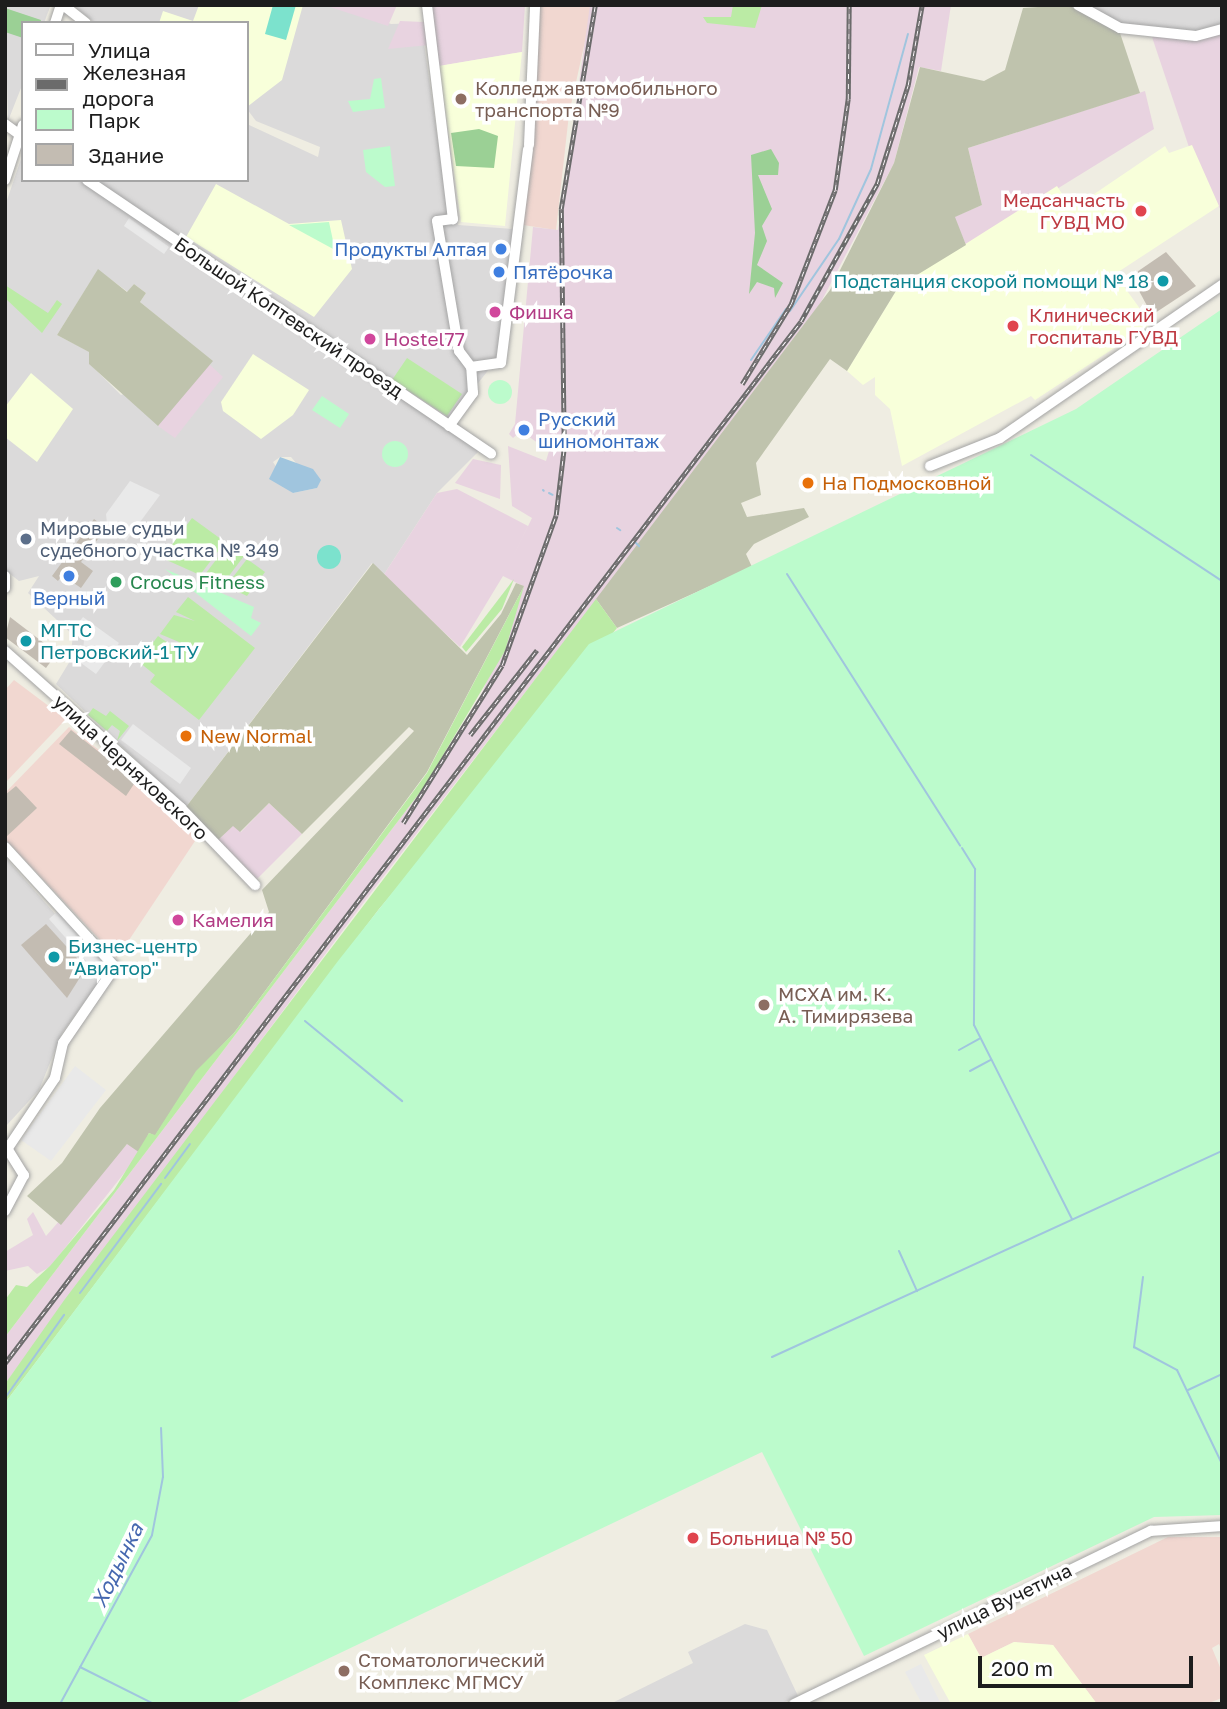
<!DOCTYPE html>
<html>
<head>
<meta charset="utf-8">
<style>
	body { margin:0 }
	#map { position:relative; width:1227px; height:1709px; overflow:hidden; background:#efede2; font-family:"Golos Text",sans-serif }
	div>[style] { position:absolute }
	.residential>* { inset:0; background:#dbdada }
	.commercial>* { inset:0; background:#f1d7d0 }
	.industrial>* { inset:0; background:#e8d3e0 }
	.education>* { inset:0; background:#f8ffda }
	.construction>* { inset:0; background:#bfc3ad }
	.grass>* { inset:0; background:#bbeba5 }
	.forest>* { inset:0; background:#9bd095 }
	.park>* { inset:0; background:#bcfbcc }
	.round { border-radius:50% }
	.pitch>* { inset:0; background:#7ce2cd }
	.parking>* { inset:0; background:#e9e9e9 }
	.water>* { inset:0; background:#a0c5de }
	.stream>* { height:2px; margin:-1px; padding:0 1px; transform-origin:1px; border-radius:1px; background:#a0c5de }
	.building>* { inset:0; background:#c3bcb2 }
	.roads { filter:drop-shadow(0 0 2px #a4a4a4) drop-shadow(0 0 2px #a4a4a4) }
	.minor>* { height:10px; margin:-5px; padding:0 5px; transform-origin:5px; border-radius:5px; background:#fff }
	.rail>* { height:4.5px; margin-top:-2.25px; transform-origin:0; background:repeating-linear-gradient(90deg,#fff 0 5px,#6b6b6b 0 10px); box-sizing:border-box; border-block:2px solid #6b6b6b }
	.dots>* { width:19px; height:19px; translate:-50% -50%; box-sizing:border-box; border:4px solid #fff; border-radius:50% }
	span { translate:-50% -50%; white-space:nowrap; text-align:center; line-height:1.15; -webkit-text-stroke:7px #fff; paint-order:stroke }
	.education-label { font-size:19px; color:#785e54 }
	.left { translate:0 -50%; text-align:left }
	.health-label { font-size:19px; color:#be3a42 }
	.right { translate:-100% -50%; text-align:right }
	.shop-label { font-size:19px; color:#366cbe }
	.culture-label { font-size:19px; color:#0d838f }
	.hotel-label { font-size:19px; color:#b23c85 }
	.street-label { font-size:19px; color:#1d1d1d }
	.food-label { font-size:19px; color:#c56008 }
	.service-label { font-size:19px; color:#4e5e75 }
	.leisure-label { font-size:19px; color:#27864d }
	.water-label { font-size:21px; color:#4668b0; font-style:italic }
	.frame { position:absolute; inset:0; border:7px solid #1d1d1d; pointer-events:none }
	.legend { position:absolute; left:21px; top:21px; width:228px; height:161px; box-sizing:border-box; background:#fff; border:2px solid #a5a5a5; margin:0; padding:9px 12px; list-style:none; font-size:21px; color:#1d1d1d }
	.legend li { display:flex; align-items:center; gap:14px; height:35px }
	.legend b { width:35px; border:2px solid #a5a5a5 }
	.scale { position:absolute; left:978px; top:1656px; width:215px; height:32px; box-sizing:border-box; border:4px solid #1d1d1d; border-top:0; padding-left:9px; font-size:21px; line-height:24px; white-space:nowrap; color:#1d1d1d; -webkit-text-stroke:5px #fff; paint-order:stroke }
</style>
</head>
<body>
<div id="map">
	<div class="residential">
		<i style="clip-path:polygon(5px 5px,50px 7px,44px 23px,23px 23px,23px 83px,8px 121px)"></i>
		<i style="clip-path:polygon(72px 5px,345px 5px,391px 24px,421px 23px,447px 205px,454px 204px,458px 225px,513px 229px,497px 359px,450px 419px,93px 180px,247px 180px,247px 124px,318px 157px,320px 147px,256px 121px,247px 109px,247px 23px,95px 23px)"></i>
		<i style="clip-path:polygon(1084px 5px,1222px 5px,1222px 24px,1196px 33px,1118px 24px)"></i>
		<i style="clip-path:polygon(evenodd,23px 153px,23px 180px,82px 180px,480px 450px,437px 493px,383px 576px,372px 563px,186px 807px,56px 684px,70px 661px,73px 635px,28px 593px,39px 576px,19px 581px,5px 570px,5px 206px,23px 153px,98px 270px,128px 292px,134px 284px,146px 293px,140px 302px,212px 361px,121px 395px,90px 364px,90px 352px,57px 335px,98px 270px,23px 153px,280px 457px,291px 457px,317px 488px,293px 493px,273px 462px,280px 457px)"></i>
		<i style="clip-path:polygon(5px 857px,106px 972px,62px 1033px,39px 1090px,6px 1126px)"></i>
		<i style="clip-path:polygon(745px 1624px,767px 1630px,798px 1696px,781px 1704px,610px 1704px,693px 1663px,688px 1652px)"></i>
	</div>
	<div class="commercial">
		<i style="clip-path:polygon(536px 5px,593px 5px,569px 114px,556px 230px,523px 225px)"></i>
		<i style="clip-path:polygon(14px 680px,66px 719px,7px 781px,5px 690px)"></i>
		<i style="clip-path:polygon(69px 727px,138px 780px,197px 838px,117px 958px,5px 839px,5px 793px)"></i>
		<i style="clip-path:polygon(1168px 1537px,1222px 1537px,1222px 1651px,1219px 1644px,1212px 1648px,1222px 1672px,1222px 1698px,1206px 1704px,1097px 1704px,1053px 1645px,1014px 1642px,981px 1658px,968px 1634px)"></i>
	</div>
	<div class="industrial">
		<i style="clip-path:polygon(324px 5px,397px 5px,388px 26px)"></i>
		<i style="clip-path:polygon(430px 5px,525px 5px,522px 52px,439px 66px)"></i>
		<i style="clip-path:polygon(590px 5px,951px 5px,941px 71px,919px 67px,894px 163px,811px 321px,367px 898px,5px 1384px,5px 1337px,424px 787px,480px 698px,523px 586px,503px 576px,460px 647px,383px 576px,437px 493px,457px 489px,528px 526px,506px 571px,532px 518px,512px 506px,508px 446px,546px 461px,549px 451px,521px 431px,513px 438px,509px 434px,515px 424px,533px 227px,558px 230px)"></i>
		<i style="clip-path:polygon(400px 21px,424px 22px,429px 45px,388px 49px)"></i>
		<i style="clip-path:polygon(1222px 33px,1222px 212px,1196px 168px,1152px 37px)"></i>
		<i style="clip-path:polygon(1145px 91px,1154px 129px,966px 245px,954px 217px,982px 205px,968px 148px)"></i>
		<i style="clip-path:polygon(209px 364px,223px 377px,175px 438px,158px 426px)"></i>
		<i style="clip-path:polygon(473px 459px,501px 465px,500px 499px,455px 483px)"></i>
		<i style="clip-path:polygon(269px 803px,302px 834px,257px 879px,218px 840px,233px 825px,241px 832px)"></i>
		<i style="clip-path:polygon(128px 1143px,140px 1153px,50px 1267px,37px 1274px,28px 1266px,5px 1271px,5px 1252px,33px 1235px,27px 1219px,33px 1212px,46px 1236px)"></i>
	</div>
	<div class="education">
		<i style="clip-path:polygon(199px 5px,303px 5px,282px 80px,247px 107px,247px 23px,159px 23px,163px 11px,193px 21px)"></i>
		<i style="clip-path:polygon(522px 52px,505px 226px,461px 222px,439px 66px)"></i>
		<i style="clip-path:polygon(1192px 145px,1219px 206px,1115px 274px,1151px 324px,1035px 400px,1031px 396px,902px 466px,890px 409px,875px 395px,875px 377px,863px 385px,847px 371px,899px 286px,1057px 186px,1072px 209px,1165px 146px,1169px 153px)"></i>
		<i style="clip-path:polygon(216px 184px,289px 224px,341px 220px,352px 269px,314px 317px,186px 237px)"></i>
		<i style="clip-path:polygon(253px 354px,309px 390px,293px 415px,261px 439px,223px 411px,221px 402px)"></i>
		<i style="clip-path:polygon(31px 373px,73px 409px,37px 462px,5px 437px,5px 407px)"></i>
		<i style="clip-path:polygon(968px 1634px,981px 1658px,1014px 1642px,1053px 1645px,1097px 1704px,951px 1704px,924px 1655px)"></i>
	</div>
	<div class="construction">
		<i style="clip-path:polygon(1068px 5px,1120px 33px,1140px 93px,968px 148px,982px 205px,955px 217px,966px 245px,899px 286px,847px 371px,830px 359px,756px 463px,761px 495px,741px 503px,747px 517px,804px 508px,809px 517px,754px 544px,746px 554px,752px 567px,617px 628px,596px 599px,830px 290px,894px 163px,920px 67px,984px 81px,1005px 70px,1023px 8px)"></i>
		<i style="clip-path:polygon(98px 269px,127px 292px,134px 284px,146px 293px,140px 302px,213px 361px,158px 426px,89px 364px,89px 352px,57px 335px)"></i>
		<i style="clip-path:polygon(373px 563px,467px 655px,501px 614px,516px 583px,524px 586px,427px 772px,234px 1033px,197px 1071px,155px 1136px,149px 1133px,140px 1153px,127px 1144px,61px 1225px,27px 1196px,62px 1163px,100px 1108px,269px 912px,262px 890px,414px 731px,409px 727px,302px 834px,269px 803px,240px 832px,233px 826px,218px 840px,186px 807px)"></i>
	</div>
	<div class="grass">
		<i style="clip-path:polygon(733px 5px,762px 5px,755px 28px,707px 23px,703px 17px,731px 17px)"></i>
		<i style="clip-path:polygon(5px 285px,48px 313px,57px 300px,62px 304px,42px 333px,5px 298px)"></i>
		<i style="clip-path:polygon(407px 358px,462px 394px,447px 416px,392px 380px)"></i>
		<i style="clip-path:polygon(192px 518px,225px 542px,200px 575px,162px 558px)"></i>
		<i style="clip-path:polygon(228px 544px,244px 556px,222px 585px,203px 577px)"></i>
		<i style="clip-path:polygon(247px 559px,265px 572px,247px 596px,226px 586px)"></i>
		<i style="clip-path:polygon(514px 579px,502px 609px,466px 652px,462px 647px)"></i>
		<i style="clip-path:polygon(524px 586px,505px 651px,424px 787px,5px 1337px,5px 1300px,16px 1285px,27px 1287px,50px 1266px,114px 1190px,149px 1133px,155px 1135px,196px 1071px,234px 1033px,427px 773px)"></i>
		<i style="clip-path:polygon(188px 597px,255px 648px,199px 720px,150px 682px,155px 675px,139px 662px,145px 655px,164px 662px,146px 652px,158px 636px,174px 647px,179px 642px,160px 634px,174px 615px,195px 621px,176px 612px)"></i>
		<i style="clip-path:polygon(596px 599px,617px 628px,379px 909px,5px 1403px,5px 1384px,65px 1299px)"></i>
		<i style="clip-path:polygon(93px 708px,106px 716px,110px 711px,129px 726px,117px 741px,120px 731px,112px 725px,107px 731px,88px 715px)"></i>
	</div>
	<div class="forest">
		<i style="clip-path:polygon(5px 8px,41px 20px,40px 23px,23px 23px,23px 38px,5px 32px)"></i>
		<i style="clip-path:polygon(479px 129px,498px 136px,494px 168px,456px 166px,451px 133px)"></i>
		<i style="clip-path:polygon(771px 149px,779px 163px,778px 175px,758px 175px,772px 209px,762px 226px,767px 241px,757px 265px,783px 283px,775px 298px,774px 288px,757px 282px,749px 294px,755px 233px,751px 155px)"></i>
	</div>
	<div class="park">
		<i style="clip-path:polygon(381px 78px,385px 108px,353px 112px,348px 101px,370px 99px,374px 79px)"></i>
		<i style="clip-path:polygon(390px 146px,395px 186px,385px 187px,366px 172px,363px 150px)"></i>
		<i style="clip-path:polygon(329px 222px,335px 250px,289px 225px)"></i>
		<i style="clip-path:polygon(1222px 309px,1222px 1515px,1154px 1517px,864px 1656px,762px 1452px,233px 1704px,6px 1704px,5px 1403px,338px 961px,589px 644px,1076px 409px)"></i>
		<i class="round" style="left:488px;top:380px;width:24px;height:24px"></i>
		<i style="clip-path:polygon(322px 396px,349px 414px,340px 428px,312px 410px)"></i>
		<i class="round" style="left:382px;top:441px;width:26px;height:26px"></i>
		<i style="clip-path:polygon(165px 569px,254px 607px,251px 618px,261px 623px,251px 636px)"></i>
	</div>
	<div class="pitch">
		<i style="clip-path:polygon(273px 5px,296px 5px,286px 40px,265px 34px)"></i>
		<i class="round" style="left:317px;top:545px;width:24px;height:24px"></i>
	</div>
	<div class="parking">
		<i style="clip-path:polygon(129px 218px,169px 247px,164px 254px,124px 226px)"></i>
		<i style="clip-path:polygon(130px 481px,160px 495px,126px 541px,107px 524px,106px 514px)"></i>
		<i style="clip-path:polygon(83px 617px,119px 643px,96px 674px,81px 663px,85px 634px,75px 627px)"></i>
		<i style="clip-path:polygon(133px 724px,191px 768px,180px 784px,121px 740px)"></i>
		<i style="clip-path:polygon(60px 909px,111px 965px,101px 978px,49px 919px)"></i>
		<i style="clip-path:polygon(75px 1066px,106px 1090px,51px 1161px,21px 1140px)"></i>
		<i style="clip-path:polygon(921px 1664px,941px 1704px,922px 1704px,905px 1672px)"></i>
	</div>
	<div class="water">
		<i style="clip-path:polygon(280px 457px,313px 469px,321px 480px,317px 488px,293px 493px,269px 479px)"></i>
	</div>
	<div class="stream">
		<i style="left:790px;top:311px;width:87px;rotate:-55.8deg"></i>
		<i style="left:839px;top:239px;width:77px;rotate:-65.4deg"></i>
		<i style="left:871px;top:169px;width:140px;rotate:-74.7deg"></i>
		<i style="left:751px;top:360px;width:62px;rotate:-55.5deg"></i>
		<i style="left:1031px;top:455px;width:229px;rotate:33.4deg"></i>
		<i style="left:543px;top:490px;width:1px;rotate:45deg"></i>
		<i style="left:549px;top:493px;width:4px;rotate:27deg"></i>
		<i style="left:617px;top:528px;width:4px;rotate:34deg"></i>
		<i style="left:635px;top:542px;width:6px;rotate:45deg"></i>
		<i style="left:787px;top:574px;width:322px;rotate:57.5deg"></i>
		<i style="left:962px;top:848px;width:25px;rotate:58deg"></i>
		<i style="left:975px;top:869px;width:156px;rotate:90.4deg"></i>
		<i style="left:974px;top:1025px;width:217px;rotate:63.2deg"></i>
		<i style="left:305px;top:1021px;width:126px;rotate:39.5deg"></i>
		<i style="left:959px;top:1050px;width:23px;rotate:-29deg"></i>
		<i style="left:970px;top:1071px;width:24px;rotate:-28deg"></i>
		<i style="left:165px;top:1178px;width:42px;rotate:-53.7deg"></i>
		<i style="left:899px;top:1251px;width:44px;rotate:65.8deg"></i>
		<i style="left:1143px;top:1277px;width:71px;rotate:97.3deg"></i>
		<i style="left:1134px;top:1347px;width:49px;rotate:28.1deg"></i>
		<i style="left:1177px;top:1370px;width:104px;rotate:64.4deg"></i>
		<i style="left:80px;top:1293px;width:136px;rotate:-53.4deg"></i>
		<i style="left:772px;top:1357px;width:495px;rotate:-24.6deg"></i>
		<i style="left:1188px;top:1390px;width:38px;rotate:-25deg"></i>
		<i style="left:5px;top:1398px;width:102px;rotate:-54.6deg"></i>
		<i style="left:80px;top:1667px;width:83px;rotate:26.6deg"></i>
		<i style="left:60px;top:1704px;width:192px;rotate:-61.4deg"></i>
		<i style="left:152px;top:1535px;width:59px;rotate:-79.3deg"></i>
		<i style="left:163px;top:1477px;width:49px;rotate:-92.3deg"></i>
	</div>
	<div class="building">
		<i style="clip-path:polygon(1166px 252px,1196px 286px,1152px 315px,1131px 276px)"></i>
		<i style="clip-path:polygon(94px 519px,106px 528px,81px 562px,93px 571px,81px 588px,62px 575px,58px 581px,52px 576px)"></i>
		<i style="clip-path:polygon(10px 617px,57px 653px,46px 668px,5px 637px)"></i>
		<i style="clip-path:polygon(71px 730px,136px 781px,126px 796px,59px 744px)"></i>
		<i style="clip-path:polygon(16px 786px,37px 808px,5px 838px,5px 795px)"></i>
		<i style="clip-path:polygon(46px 924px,86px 968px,67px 998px,21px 945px)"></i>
	</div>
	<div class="roads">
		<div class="minor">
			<i style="left:63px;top:5px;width:29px;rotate:38deg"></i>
			<i style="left:427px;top:5px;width:216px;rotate:83.1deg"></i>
			<i style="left:453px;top:219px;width:16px;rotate:173deg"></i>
			<i style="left:437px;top:221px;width:132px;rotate:80.4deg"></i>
			<i style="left:459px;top:351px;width:20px;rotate:53deg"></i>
			<i style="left:1078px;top:5px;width:48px;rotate:28.7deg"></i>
			<i style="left:1120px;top:28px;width:76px;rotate:6deg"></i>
			<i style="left:1196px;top:36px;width:27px;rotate:-15deg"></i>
			<i style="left:55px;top:23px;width:19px;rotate:-72deg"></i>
			<i style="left:5px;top:124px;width:22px;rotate:36deg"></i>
			<i style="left:529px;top:145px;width:140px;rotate:-87.5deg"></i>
			<i style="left:5px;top:180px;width:58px;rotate:-71.9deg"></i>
			<i style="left:87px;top:180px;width:488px;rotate:34.1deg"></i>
			<i style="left:471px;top:367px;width:30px;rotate:-8deg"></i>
			<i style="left:501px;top:363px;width:215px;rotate:-82.8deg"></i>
			<i style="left:449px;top:426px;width:41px;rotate:-54deg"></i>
			<i style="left:473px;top:393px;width:26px;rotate:-94deg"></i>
			<i style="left:930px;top:466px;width:75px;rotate:-21.8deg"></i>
			<i style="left:1000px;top:438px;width:270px;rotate:-34.6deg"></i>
			<i style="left:5px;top:576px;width:12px;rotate:90deg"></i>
			<i style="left:5px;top:651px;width:236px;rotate:41.7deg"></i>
			<i style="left:181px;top:808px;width:107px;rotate:46.1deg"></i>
			<i style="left:5px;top:847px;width:163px;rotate:47.5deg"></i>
			<i style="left:115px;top:967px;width:92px;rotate:124.4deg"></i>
			<i style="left:63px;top:1043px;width:36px;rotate:103deg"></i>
			<i style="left:55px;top:1078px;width:84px;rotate:123.9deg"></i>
			<i style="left:5px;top:1145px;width:36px;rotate:58deg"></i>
			<i style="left:24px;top:1175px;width:41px;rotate:117.8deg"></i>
			<i style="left:794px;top:1704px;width:397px;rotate:-25.9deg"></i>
			<i style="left:1151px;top:1531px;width:71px;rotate:-4deg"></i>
		</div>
	</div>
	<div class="rail">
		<i style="left:742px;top:384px;width:94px;rotate:-58.5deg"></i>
		<i style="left:791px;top:304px;width:122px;rotate:-68.9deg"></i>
		<i style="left:835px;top:190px;width:92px;rotate:-81.9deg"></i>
		<i style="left:848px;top:99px;width:94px;rotate:-89.4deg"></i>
		<i style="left:470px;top:735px;width:108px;rotate:-51.8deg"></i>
		<i style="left:403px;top:823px;width:186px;rotate:-57.9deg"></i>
		<i style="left:502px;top:665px;width:159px;rotate:-70.2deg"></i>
		<i style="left:556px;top:515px;width:67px;rotate:-83.2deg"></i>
		<i style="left:564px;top:448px;width:239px;rotate:-90.7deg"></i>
		<i style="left:561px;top:209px;width:207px;rotate:-80.5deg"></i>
		<i style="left:5px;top:1363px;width:1311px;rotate:-52.62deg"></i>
		<i style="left:801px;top:321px;width:157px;rotate:-61deg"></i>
		<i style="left:877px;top:184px;width:104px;rotate:-72.6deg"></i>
		<i style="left:908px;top:85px;width:81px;rotate:-80.1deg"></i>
	</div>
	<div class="dots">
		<i style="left:461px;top:99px;background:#8d6e63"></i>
		<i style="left:1141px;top:211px;background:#e0444e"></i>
		<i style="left:501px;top:249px;background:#3f7fe0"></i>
		<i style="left:499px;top:272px;background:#3f7fe0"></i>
		<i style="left:1163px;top:281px;background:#0f9aa8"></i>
		<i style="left:495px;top:312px;background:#d1479c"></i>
		<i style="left:1013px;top:326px;background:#e0444e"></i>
		<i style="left:370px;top:339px;background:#d1479c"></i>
		<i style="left:524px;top:430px;background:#3f7fe0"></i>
		<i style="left:808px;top:483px;background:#e8710a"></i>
		<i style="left:26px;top:539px;background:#5c6f8a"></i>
		<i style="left:69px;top:576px;background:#3f7fe0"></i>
		<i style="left:116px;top:582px;background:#2e9e5b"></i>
		<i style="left:26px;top:641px;background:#0f9aa8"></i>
		<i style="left:186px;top:736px;background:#e8710a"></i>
		<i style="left:178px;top:920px;background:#d1479c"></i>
		<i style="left:54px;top:957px;background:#0f9aa8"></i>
		<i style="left:764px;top:1005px;background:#8d6e63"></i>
		<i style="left:693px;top:1538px;background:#e0444e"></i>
		<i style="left:344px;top:1671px;background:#8d6e63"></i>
	</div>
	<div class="education-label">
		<span class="left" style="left:475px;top:99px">Колледж автомобильного<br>транспорта №9</span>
		<span class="left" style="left:778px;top:1005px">МСХА им. К.<br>А. Тимирязева</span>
		<span class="left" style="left:358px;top:1671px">Стоматологический<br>Комплекс МГМСУ</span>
	</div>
	<div class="health-label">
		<span class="right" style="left:1125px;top:211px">Медсанчасть<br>ГУВД МО</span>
		<span class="left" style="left:1029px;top:326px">Клинический<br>госпиталь ГУВД</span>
		<span class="left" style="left:709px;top:1538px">Больница № 50</span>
	</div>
	<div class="shop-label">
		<span class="right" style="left:487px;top:249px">Продукты Алтая</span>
		<span class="left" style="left:513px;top:272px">Пятёрочка</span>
		<span class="left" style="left:538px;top:430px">Русский<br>шиномонтаж</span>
		<span style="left:69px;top:598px">Верный</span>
	</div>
	<div class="culture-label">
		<span class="right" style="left:1149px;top:281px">Подстанция скорой помощи № 18</span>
		<span class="left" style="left:40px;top:641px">МГТС<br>Петровский-1 ТУ</span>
		<span class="left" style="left:68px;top:957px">Бизнес-центр<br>"Авиатор"</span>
	</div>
	<div class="hotel-label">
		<span class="left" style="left:509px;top:312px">Фишка</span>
		<span class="left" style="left:384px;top:339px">Hostel77</span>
		<span class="left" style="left:192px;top:920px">Камелия</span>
	</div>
	<div class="street-label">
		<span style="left:289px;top:317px;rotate:34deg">Большой Коптевский проезд</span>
		<span style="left:131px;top:767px;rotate:43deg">улица Черняховского</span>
		<span style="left:1004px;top:1601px;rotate:-26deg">улица Вучетича</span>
	</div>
	<div class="food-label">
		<span class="left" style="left:822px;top:483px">На Подмосковной</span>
		<span class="left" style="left:200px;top:736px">New Normal</span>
	</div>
	<div class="service-label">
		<span class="left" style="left:40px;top:539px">Мировые судьи<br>судебного участка № 349</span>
	</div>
	<div class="leisure-label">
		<span class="left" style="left:130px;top:582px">Crocus Fitness</span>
	</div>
	<div class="water-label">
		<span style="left:117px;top:1565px;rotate:-64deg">Ходынка</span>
	</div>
	<div class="frame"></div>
	<ul class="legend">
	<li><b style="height:9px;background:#fff"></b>Улица</li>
	<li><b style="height:9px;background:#6b6b6b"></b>Железная дорога</li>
	<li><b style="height:19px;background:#bcfbcc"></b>Парк</li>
	<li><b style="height:19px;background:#c3bcb2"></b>Здание</li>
	</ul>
	<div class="scale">200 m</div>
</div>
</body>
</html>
